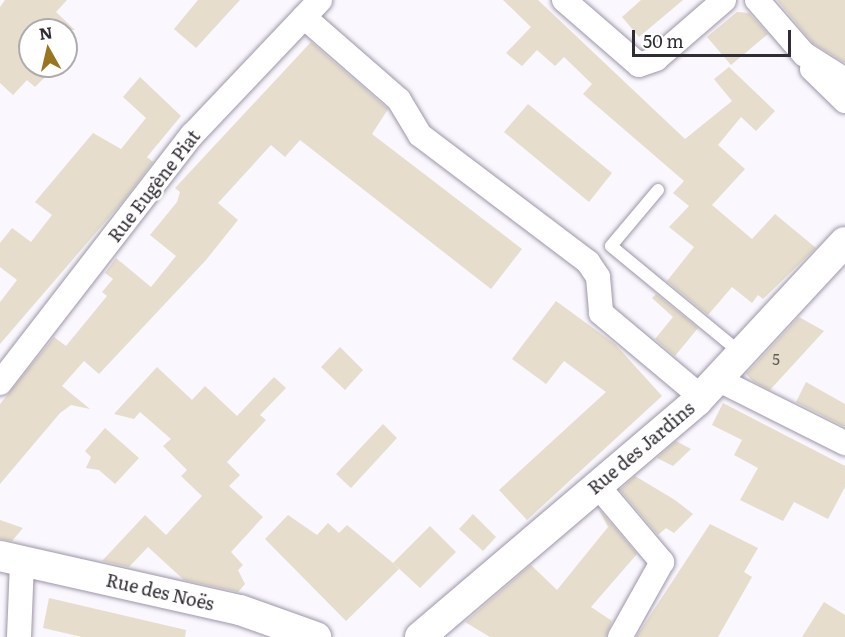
<!DOCTYPE html>
<html>
<head>
<meta charset="utf-8">
<style>
	body { margin:0 }
	#map { position:relative; width:845px; height:637px; overflow:hidden; background:#faf7fe; font-family:Literata,serif }
	div>[style] { position:absolute }
	.building>* { inset:0; background:#e6ddcc }
	.roads { filter:drop-shadow(0 0 2px #9d96a7) drop-shadow(0 0 2px #9d96a7) }
	.service>* { height:12px; margin:-6px; padding:0 6px; transform-origin:6px; border-radius:6px; background:#fff }
	.minor>* { height:24px; margin:-12px; padding:0 12px; transform-origin:12px; border-radius:12px; background:#fff }
	.tertiary>* { height:30px; margin:-15px; padding:0 15px; transform-origin:15px; border-radius:15px; background:#fff }
	span { translate:-50% -50%; white-space:nowrap; text-align:center; line-height:1.15; -webkit-text-stroke:5px #fff; paint-order:stroke }
	.number-label { font-size:15px; color:#5e595a }
	.number-label span { -webkit-text-stroke-width:0 }
	.street-label { font-size:18px; color:#302d34 }
	.north { position:absolute; left:18px; top:18px; width:60px; height:60px; box-sizing:border-box; background:#fff; border:2px solid #acabae; border-radius:50%; rotate:352deg; font-size:16px; font-weight:700; line-height:24px; text-align:center; color:#302d34 }
	.north::after { content:''; display:block; margin:auto; width:21px; height:27px; background:#99751f; clip-path:polygon(50% 0,100% 100%,50% 72%,0 100%) }
	.scale { position:absolute; left:632px; top:30px; width:159px; height:27px; box-sizing:border-box; border:3px solid #302d34; border-top:0; padding-left:8px; font-size:18px; line-height:21px; white-space:nowrap; color:#302d34; -webkit-text-stroke:4px #fff; paint-order:stroke }
</style>
</head>
<body>
<div id="map">
	<div class="building">
		<i style="clip-path:polygon(5px 0,67px 0,56px 12px,75px 30px,30px 30px,30px 66px,56px 66px,35px 87px,27px 80px,13px 95px,0 83px,0 7px)"></i>
		<i style="clip-path:polygon(198px 0,240px 0,196px 48px,174px 29px)"></i>
		<i style="clip-path:polygon(503px 0,538px 0,685px 139px,732px 101px,714px 79px,729px 67px,775px 111px,756px 131px,741px 117px,718px 145px,745px 169px,712px 205px,752px 239px,775px 214px,816px 248px,763px 299px,758px 295px,752px 303px,732px 287px,708px 315px,667px 281px,694px 247px,669px 227px,689px 206px,673px 193px,684px 181px,583px 94px,592px 84px,564px 57px,555px 66px,537px 50px,522px 66px,506px 53px,531px 27px)"></i>
		<i style="clip-path:polygon(641px 0,683px 0,639px 37px,622px 17px)"></i>
		<i style="clip-path:polygon(777px 0,845px 0,845px 63px,813px 43px)"></i>
		<i style="clip-path:polygon(737px 12px,749px 13px,768px 34px,731px 65px,707px 37px)"></i>
		<i style="clip-path:polygon(311px 42px,388px 109px,372px 134px,522px 249px,491px 289px,300px 140px,285px 157px,271px 145px,218px 203px,238px 220px,206px 260px,99px 374px,84px 361px,62px 386px,90px 409px,71px 405px,60px 413px,0 484px,0 404px,54px 337px,66px 346px,107px 296px,102px 292px,113px 279px,105px 273px,116px 258px,151px 287px,176px 256px,150px 235px,177px 202px,180px 192px,175px 188px)"></i>
		<i style="clip-path:polygon(140px 77px,181px 116px,147px 157px,153px 162px,124px 200px,0 344px,0 302px,17px 280px,0 267px,0 243px,12px 228px,31px 242px,52px 215px,35px 202px,93px 133px,121px 149px,146px 118px,123px 97px)"></i>
		<i style="clip-path:polygon(528px 104px,612px 173px,589px 202px,504px 132px)"></i>
		<i style="clip-path:polygon(656px 294px,698px 328px,675px 356px,655px 339px,673px 317px,652px 298px)"></i>
		<i style="clip-path:polygon(556px 301px,615px 344px,662px 396px,527px 520px,499px 490px,606px 392px,564px 361px,546px 384px,512px 359px)"></i>
		<i style="clip-path:polygon(799px 317px,824px 331px,770px 390px,754px 382px,746px 374px)"></i>
		<i style="clip-path:polygon(340px 347px,363px 370px,345px 390px,321px 367px)"></i>
		<i style="clip-path:polygon(157px 367px,192px 400px,205px 386px,237px 416px,274px 377px,286px 388px,260px 415px,266px 420px,227px 462px,240px 475px,229px 486px,263px 517px,231px 552px,243px 565px,238px 570px,245px 584px,238px 592px,184px 580px,148px 547px,129px 567px,102px 561px,145px 515px,166px 535px,202px 496px,181px 476px,187px 470px,163px 446px,171px 439px,140px 412px,134px 419px,114px 414px)"></i>
		<i style="clip-path:polygon(806px 382px,845px 404px,845px 427px,796px 402px)"></i>
		<i style="clip-path:polygon(723px 403px,845px 466px,845px 487px,828px 519px,794px 502px,783px 521px,740px 500px,758px 468px,734px 455px,742px 440px,712px 425px)"></i>
		<i style="clip-path:polygon(383px 424px,397px 438px,351px 488px,336px 474px)"></i>
		<i style="clip-path:polygon(105px 428px,139px 458px,115px 484px,99px 470px,86px 468px,91px 457px,85px 451px)"></i>
		<i style="clip-path:polygon(676px 441px,691px 449px,673px 466px,657px 458px)"></i>
		<i style="clip-path:polygon(635px 476px,675px 500px,693px 514px,674px 533px,666px 528px,658px 535px,620px 490px)"></i>
		<i style="clip-path:polygon(598px 508px,637px 554px,591px 607px,612px 621px,606px 637px,490px 637px,465px 622px,531px 565px,557px 590px,608px 527px)"></i>
		<i style="clip-path:polygon(473px 514px,496px 537px,483px 551px,459px 529px)"></i>
		<i style="clip-path:polygon(288px 515px,317px 535px,328px 523px,339px 533px,347px 525px,393px 563px,430px 526px,456px 552px,420px 588px,393px 563px,399px 569px,346px 621px,265px 539px)"></i>
		<i style="clip-path:polygon(0 520px,23px 528px,12px 541px,0 539px)"></i>
		<i style="clip-path:polygon(710px 524px,758px 548px,744px 572px,752px 577px,718px 637px,636px 637px)"></i>
		<i style="clip-path:polygon(49px 598px,186px 630px,185px 637px,82px 637px,43px 628px)"></i>
		<i style="clip-path:polygon(824px 602px,845px 615px,845px 637px,802px 637px)"></i>
	</div>
	<div class="roads">
		<div class="service">
			<i style="left:658px;top:190px;width:73px;rotate:130deg"></i>
			<i style="left:611px;top:246px;width:170px;rotate:39.5deg"></i>
		</div>
		<div class="minor">
			<i style="left:564px;top:0;width:99px;rotate:40.9deg"></i>
			<i style="left:639px;top:65px;width:18px;rotate:-19deg"></i>
			<i style="left:656px;top:59px;width:90px;rotate:-40.9deg"></i>
			<i style="left:757px;top:0;width:72px;rotate:49deg"></i>
			<i style="left:804px;top:54px;width:49px;rotate:32.4deg"></i>
			<i style="left:304px;top:17px;width:126px;rotate:41.1deg"></i>
			<i style="left:399px;top:100px;width:41px;rotate:59deg"></i>
			<i style="left:420px;top:135px;width:211px;rotate:37.1deg"></i>
			<i style="left:588px;top:262px;width:18px;rotate:56deg"></i>
			<i style="left:598px;top:277px;width:36px;rotate:85deg"></i>
			<i style="left:601px;top:313px;width:131px;rotate:40deg"></i>
			<i style="left:812px;top:69px;width:46px;rotate:44.1deg"></i>
			<i style="left:719px;top:380px;width:141px;rotate:26.6deg"></i>
			<i style="left:0;top:383px;width:314px;rotate:-52.3deg"></i>
			<i style="left:192px;top:135px;width:186px;rotate:-46.5deg"></i>
			<i style="left:597px;top:485px;width:101px;rotate:49.8deg"></i>
			<i style="left:662px;top:562px;width:86px;rotate:119.2deg"></i>
			<i style="left:19px;top:637px;width:76px;rotate:-87.7deg"></i>
		</div>
		<div class="tertiary">
			<i style="left:0;top:556px;width:246px;rotate:12.7deg"></i>
			<i style="left:240px;top:610px;width:81px;rotate:19.6deg"></i>
			<i style="left:420px;top:637px;width:364px;rotate:-40.4deg"></i>
			<i style="left:697px;top:401px;width:217px;rotate:-47.1deg"></i>
		</div>
	</div>
	<div class="number-label">
		<span style="left:776px;top:359px">5</span>
	</div>
	<div class="street-label">
		<span style="left:154px;top:186px;rotate:-52deg">Rue Eugène Piat</span>
		<span style="left:641px;top:448px;rotate:-40deg">Rue des Jardins</span>
		<span style="left:160px;top:592px;rotate:13deg">Rue des Noës</span>
	</div>
	<div class="north">N</div>
	<div class="scale">50 m</div>
</div>
</body>
</html>
